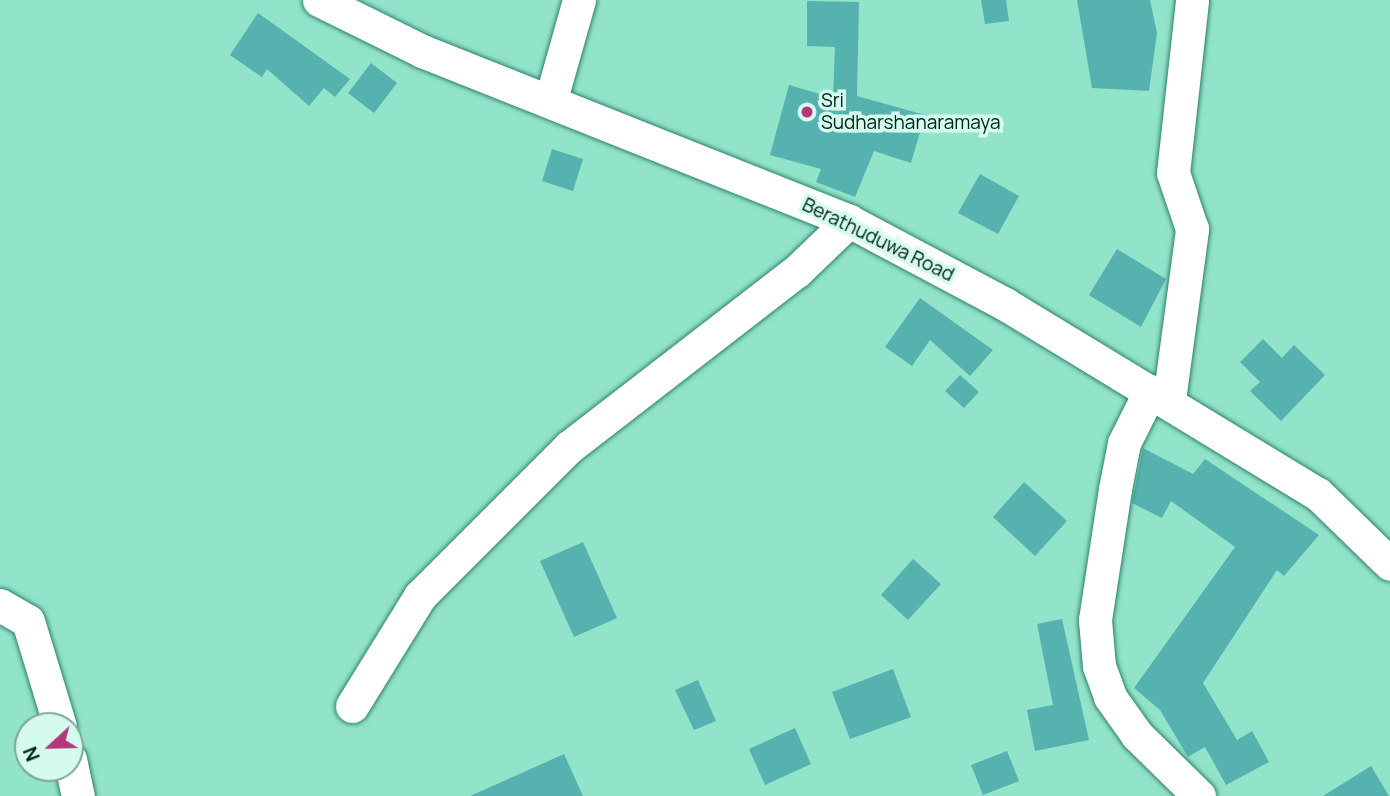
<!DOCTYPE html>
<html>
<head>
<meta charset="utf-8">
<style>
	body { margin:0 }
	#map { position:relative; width:1390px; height:796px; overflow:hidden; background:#91e3c9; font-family:Manrope,sans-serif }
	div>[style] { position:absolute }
	.building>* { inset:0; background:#56b2af }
	.roads { filter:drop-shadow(0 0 2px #2e826c) drop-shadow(0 0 2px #2e826c) }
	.minor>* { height:33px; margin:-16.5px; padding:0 16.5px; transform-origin:16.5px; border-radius:16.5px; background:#fff }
	.dots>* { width:19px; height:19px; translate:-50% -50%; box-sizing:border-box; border:4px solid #d4fbed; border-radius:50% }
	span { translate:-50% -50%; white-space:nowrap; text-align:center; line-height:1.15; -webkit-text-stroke:7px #d4fbed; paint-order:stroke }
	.poi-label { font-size:19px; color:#002118 }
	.left { translate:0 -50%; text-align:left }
	.street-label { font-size:19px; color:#002118 }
	.north { position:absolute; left:14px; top:712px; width:70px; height:70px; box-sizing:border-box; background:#d4fbed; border:2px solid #7fa498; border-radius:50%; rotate:248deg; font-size:19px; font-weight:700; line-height:28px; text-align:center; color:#002118 }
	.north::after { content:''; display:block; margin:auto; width:24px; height:32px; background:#b9357b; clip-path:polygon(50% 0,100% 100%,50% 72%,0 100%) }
</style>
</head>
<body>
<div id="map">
	<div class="building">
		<i style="clip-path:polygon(981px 0,1006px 0,1009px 21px,985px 24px)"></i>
		<i style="clip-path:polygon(1077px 0,1150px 0,1157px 33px,1149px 91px,1092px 88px)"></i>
		<i style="clip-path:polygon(807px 1px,859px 2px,857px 96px,925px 115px,911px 163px,874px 151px,855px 197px,816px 182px,821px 169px,770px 155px,789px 85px,833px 98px,835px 47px,807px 46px)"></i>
		<i style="clip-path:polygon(258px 13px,350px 79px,335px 97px,324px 88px,309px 106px,267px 69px,262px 77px,230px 55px)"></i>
		<i style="clip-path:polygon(371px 63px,397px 83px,374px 113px,348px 93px)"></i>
		<i style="clip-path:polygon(552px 149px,583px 159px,573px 191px,542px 181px)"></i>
		<i style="clip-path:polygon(980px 174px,1019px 196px,998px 234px,958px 213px)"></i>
		<i style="clip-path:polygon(1117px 249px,1166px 279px,1141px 327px,1089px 295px)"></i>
		<i style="clip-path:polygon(920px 298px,993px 350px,970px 376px,930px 340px,912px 366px,885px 347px)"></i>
		<i style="clip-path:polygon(1263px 339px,1282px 358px,1294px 345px,1325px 375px,1281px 421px,1250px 391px,1260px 382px,1240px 362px)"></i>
		<i style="clip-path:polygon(960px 375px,979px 392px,964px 408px,945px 391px)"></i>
		<i style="clip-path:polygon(1143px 448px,1193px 474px,1205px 459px,1319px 535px,1284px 576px,1277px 570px,1203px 683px,1237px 740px,1252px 731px,1269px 762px,1226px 785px,1205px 747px,1188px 757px,1160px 710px,1134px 688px,1235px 547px,1171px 501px,1162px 518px,1132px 503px)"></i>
		<i style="clip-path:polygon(1024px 482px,1067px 521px,1035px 556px,993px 517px)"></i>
		<i style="clip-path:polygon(583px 542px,617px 618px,574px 637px,540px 561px)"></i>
		<i style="clip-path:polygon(913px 559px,941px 584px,908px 620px,881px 595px)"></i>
		<i style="clip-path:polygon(1062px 619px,1089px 740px,1035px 751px,1027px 710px,1053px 705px,1037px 624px)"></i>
		<i style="clip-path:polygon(893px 669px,911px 717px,850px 739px,832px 692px)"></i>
		<i style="clip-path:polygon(698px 680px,716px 721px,694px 730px,675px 690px)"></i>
		<i style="clip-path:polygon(795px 728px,811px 764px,765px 785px,749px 749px)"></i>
		<i style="clip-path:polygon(1007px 751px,1019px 781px,983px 795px,971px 765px)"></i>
		<i style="clip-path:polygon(564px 754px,583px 796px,470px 796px,524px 772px)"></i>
		<i style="clip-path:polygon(1371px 766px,1389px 796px,1323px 796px)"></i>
	</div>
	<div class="roads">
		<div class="minor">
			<i style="left:319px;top:0;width:115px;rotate:26.3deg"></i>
			<i style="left:422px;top:51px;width:460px;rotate:21.7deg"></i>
			<i style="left:849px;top:221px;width:177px;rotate:28deg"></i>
			<i style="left:1005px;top:304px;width:366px;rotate:31.3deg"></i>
			<i style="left:1318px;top:494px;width:100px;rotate:44.2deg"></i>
			<i style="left:551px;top:99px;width:103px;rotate:-74.2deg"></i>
			<i style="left:1150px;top:391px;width:58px;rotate:116.6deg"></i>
			<i style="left:1124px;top:443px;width:47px;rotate:101.1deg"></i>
			<i style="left:1115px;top:489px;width:133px;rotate:98.7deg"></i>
			<i style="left:1095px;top:620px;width:46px;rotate:85deg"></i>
			<i style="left:1099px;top:666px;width:33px;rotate:70deg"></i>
			<i style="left:1110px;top:697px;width:47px;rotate:54.6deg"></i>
			<i style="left:1137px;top:735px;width:87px;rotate:44.5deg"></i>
			<i style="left:1169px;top:400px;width:173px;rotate:-82.3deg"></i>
			<i style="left:1192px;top:229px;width:59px;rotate:-108.7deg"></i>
			<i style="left:1173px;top:173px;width:174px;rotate:-83.7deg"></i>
			<i style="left:0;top:605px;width:32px;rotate:30deg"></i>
			<i style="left:28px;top:621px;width:110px;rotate:73.1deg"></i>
			<i style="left:352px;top:706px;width:129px;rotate:-58.3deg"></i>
			<i style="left:420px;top:596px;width:211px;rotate:-45deg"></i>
			<i style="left:569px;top:447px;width:288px;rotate:-37.7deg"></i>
			<i style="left:797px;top:271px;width:72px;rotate:-43.9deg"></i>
			<i style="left:70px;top:759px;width:38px;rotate:78deg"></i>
		</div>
	</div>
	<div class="dots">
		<i style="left:807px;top:112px;background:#b9357b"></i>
	</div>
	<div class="poi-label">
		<span class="left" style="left:821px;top:112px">Sri<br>Sudharshanaramaya</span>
	</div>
	<div class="street-label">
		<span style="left:878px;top:240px;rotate:26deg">Berathuduwa Road</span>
	</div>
	<div class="north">N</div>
</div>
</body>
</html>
